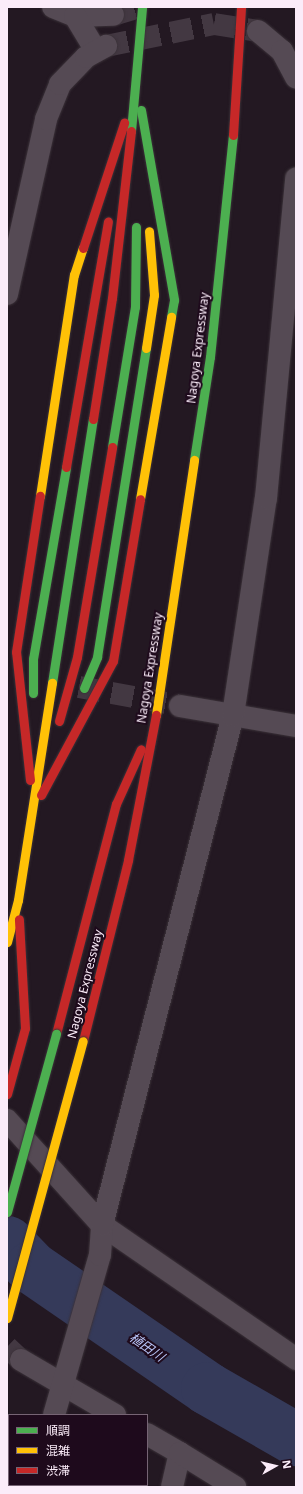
<!DOCTYPE html>
<html>
<head>
<meta charset="utf-8">
<style>
	body { margin:0 }
	#map { position:relative; width:303px; height:1494px; overflow:hidden; background:#231822; font-family:"Noto Sans","Noto Sans JP",sans-serif }
	div>[style] { position:absolute }
	.river>* { height:53px; margin:-26.5px; padding:0 26.5px; transform-origin:26.5px; border-radius:26.5px; background:#353a5a }
	.street-tunnel>* { height:22px; margin-top:-11px; transform-origin:0; background:repeating-linear-gradient(90deg,#433842 0 22px,transparent 0 33px) }
	.roads { filter:drop-shadow(0 0 1px #3b3239) drop-shadow(0 0 1px #3b3239) }
	.street>* { height:22px; margin:-11px; padding:0 11px; transform-origin:11px; border-radius:11px; background:#554a54 }
	.fast>* { height:9px; margin:-4.5px; padding:0 4.5px; transform-origin:4.5px; border-radius:4.5px; background:#4caf50 }
	.slow>* { height:9px; margin:-4.5px; padding:0 4.5px; transform-origin:4.5px; border-radius:4.5px; background:#ffc107 }
	.jam>* { height:9px; margin:-4.5px; padding:0 4.5px; transform-origin:4.5px; border-radius:4.5px; background:#c62828 }
	.bridges { filter:drop-shadow(0 0 1px #3b3239) drop-shadow(0 0 1px #3b3239) }
	.fast-bridge>* { height:9px; margin:-4.5px; padding:0 4.5px; transform-origin:4.5px; border-radius:4.5px; background:#4caf50 }
	.slow-bridge>* { height:9px; margin:-4.5px; padding:0 4.5px; transform-origin:4.5px; border-radius:4.5px; background:#ffc107 }
	span { translate:-50% -50%; white-space:nowrap; text-align:center; line-height:1.15; -webkit-text-stroke:4px #1e0a1c; paint-order:stroke }
	.street-label { font-size:12px; color:#fbecf9 }
	.water-label { font-size:13px; color:#b9c5f8; font-style:italic }
	.frame { position:absolute; inset:0; border:8px solid #fbecf9; pointer-events:none }
	.legend { position:absolute; left:8px; top:1414px; width:140px; height:72px; box-sizing:border-box; background:#1e0a1c; border:1px solid #766474; margin:0; padding:5px 7px; list-style:none; font-size:12px; color:#fbecf9 }
	.legend li { display:flex; align-items:center; gap:8px; height:20px }
	.legend b { width:20px; border:1px solid #766474 }
	.north { position:absolute; left:255px; top:1446px; width:40px; height:40px; -webkit-text-stroke:3px #1e0a1c; paint-order:stroke; rotate:82deg; font-size:11px; font-weight:700; line-height:16px; text-align:center; color:#fbecf9 }
	.north::after { content:''; display:block; margin:auto; width:14px; height:18px; background:#fbecf9; clip-path:polygon(50% 0,100% 100%,50% 72%,0 100%) }
</style>
</head>
<body>
<div id="map">
	<div class="river">
		<i style="left:7px;top:1242px;width:35px;rotate:46deg"></i>
		<i style="left:31px;top:1267px;width:214px;rotate:34.5deg"></i>
		<i style="left:207px;top:1388px;width:103px;rotate:29.8deg"></i>
	</div>
	<div class="street-tunnel">
		<i style="left:113px;top:15px;width:27px;rotate:-17deg"></i>
		<i style="left:106px;top:46px;width:110px;rotate:-11.5deg"></i>
		<i style="left:214px;top:24px;width:45px;rotate:9deg"></i>
		<i style="left:79px;top:687px;width:100px;rotate:10.4deg"></i>
		<i style="left:7px;top:1347px;width:19px;rotate:43deg"></i>
	</div>
	<div class="roads">
		<div class="street">
			<i style="left:53px;top:7px;width:24px;rotate:22deg"></i>
			<i style="left:75px;top:16px;width:38px;rotate:-2deg"></i>
			<i style="left:75px;top:16px;width:41px;rotate:59deg"></i>
			<i style="left:258px;top:31px;width:31px;rotate:40deg"></i>
			<i style="left:282px;top:51px;width:30px;rotate:62deg"></i>
			<i style="left:7px;top:294px;width:179px;rotate:-77.4deg"></i>
			<i style="left:46px;top:119px;width:38px;rotate:-68deg"></i>
			<i style="left:60px;top:84px;width:37px;rotate:-46deg"></i>
			<i style="left:86px;top:57px;width:23px;rotate:-29deg"></i>
			<i style="left:180px;top:706px;width:118px;rotate:9.8deg"></i>
			<i style="left:7px;top:1120px;width:142px;rotate:47.9deg"></i>
			<i style="left:102px;top:1225px;width:236px;rotate:34.6deg"></i>
			<i style="left:21px;top:1360px;width:109px;rotate:30.3deg"></i>
			<i style="left:54px;top:1415px;width:166px;rotate:-74deg"></i>
			<i style="left:100px;top:1255px;width:30px;rotate:-86deg"></i>
			<i style="left:102px;top:1225px;width:527px;rotate:-75.59deg"></i>
			<i style="left:233px;top:715px;width:219px;rotate:-81.4deg"></i>
			<i style="left:266px;top:498px;width:321px;rotate:-84.6deg"></i>
			<i style="left:147px;top:1434px;width:38px;rotate:30deg"></i>
			<i style="left:35px;top:1487px;width:2px;rotate:-90deg"></i>
			<i style="left:172px;top:1487px;width:35px;rotate:-77deg"></i>
			<i style="left:180px;top:1453px;width:65px;rotate:31.7deg"></i>
		</div>
		<div class="fast">
			<i style="left:141px;top:110px;width:193px;rotate:80.1deg"></i>
			<i style="left:174px;top:300px;width:17px;rotate:100deg"></i>
			<i style="left:131px;top:131px;width:124px;rotate:-84.9deg"></i>
			<i style="left:112px;top:447px;width:142px;rotate:-80.7deg"></i>
			<i style="left:135px;top:307px;width:80px;rotate:-89.3deg"></i>
			<i style="left:194px;top:460px;width:104px;rotate:-81.2deg"></i>
			<i style="left:210px;top:357px;width:223px;rotate:-84.1deg"></i>
			<i style="left:52px;top:683px;width:267px;rotate:-81.2deg"></i>
			<i style="left:84px;top:688px;width:34px;rotate:-67deg"></i>
			<i style="left:97px;top:657px;width:313px;rotate:-81deg"></i>
			<i style="left:33px;top:693px;width:34px;rotate:-90deg"></i>
			<i style="left:33px;top:659px;width:195px;rotate:-80.2deg"></i>
		</div>
		<div class="slow">
			<i style="left:146px;top:348px;width:54px;rotate:-81.4deg"></i>
			<i style="left:154px;top:295px;width:64px;rotate:-94.5deg"></i>
			<i style="left:40px;top:496px;width:224px;rotate:-81.3deg"></i>
			<i style="left:74px;top:275px;width:28px;rotate:-72deg"></i>
			<i style="left:140px;top:499px;width:185px;rotate:-80.3deg"></i>
			<i style="left:156px;top:715px;width:258px;rotate:-81.5deg"></i>
			<i style="left:7px;top:942px;width:43px;rotate:-75.3deg"></i>
			<i style="left:18px;top:900px;width:220px;rotate:-81.1deg"></i>
		</div>
		<div class="jam">
			<i style="left:233px;top:135px;width:128px;rotate:-86.4deg"></i>
			<i style="left:83px;top:248px;width:132px;rotate:-71.8deg"></i>
			<i style="left:93px;top:419px;width:122px;rotate:-81.1deg"></i>
			<i style="left:112px;top:298px;width:168px;rotate:-83.5deg"></i>
			<i style="left:66px;top:467px;width:249px;rotate:-80.3deg"></i>
			<i style="left:59px;top:721px;width:66px;rotate:-74.3deg"></i>
			<i style="left:77px;top:657px;width:213px;rotate:-80.5deg"></i>
			<i style="left:30px;top:780px;width:129px;rotate:-96.2deg"></i>
			<i style="left:16px;top:652px;width:158px;rotate:-81.3deg"></i>
			<i style="left:41px;top:795px;width:152px;rotate:-61.8deg"></i>
			<i style="left:113px;top:661px;width:164px;rotate:-80.5deg"></i>
			<i style="left:56px;top:1034px;width:238px;rotate:-75.4deg"></i>
			<i style="left:116px;top:804px;width:60px;rotate:-65.6deg"></i>
			<i style="left:83px;top:1041px;width:187px;rotate:-76deg"></i>
			<i style="left:128px;top:860px;width:148px;rotate:-79.1deg"></i>
			<i style="left:7px;top:1094px;width:68px;rotate:-74.7deg"></i>
			<i style="left:25px;top:1028px;width:109px;rotate:-93.2deg"></i>
		</div>
	</div>
	<div class="bridges">
		<div class="fast-bridge">
			<i style="left:7px;top:1212px;width:185px;rotate:-74.6deg"></i>
		</div>
		<div class="slow-bridge">
			<i style="left:7px;top:1318px;width:287px;rotate:-74.7deg"></i>
		</div>
	</div>
	<div class="street-label">
		<span style="left:198px;top:348px;rotate:-83deg">Nagoya Expressway</span>
		<span style="left:150px;top:668px;rotate:-81deg">Nagoya Expressway</span>
		<span style="left:85px;top:984px;rotate:-76deg">Nagoya Expressway</span>
	</div>
	<div class="water-label">
		<span style="left:147px;top:1347px;rotate:35deg">植田川</span>
	</div>
	<div class="frame"></div>
	<ul class="legend">
	<li><b style="height:5px;background:#4caf50"></b>順調</li>
	<li><b style="height:5px;background:#ffc107"></b>混雑</li>
	<li><b style="height:5px;background:#c62828"></b>渋滞</li>
	</ul>
	<div class="north">N</div>
</div>
</body>
</html>
